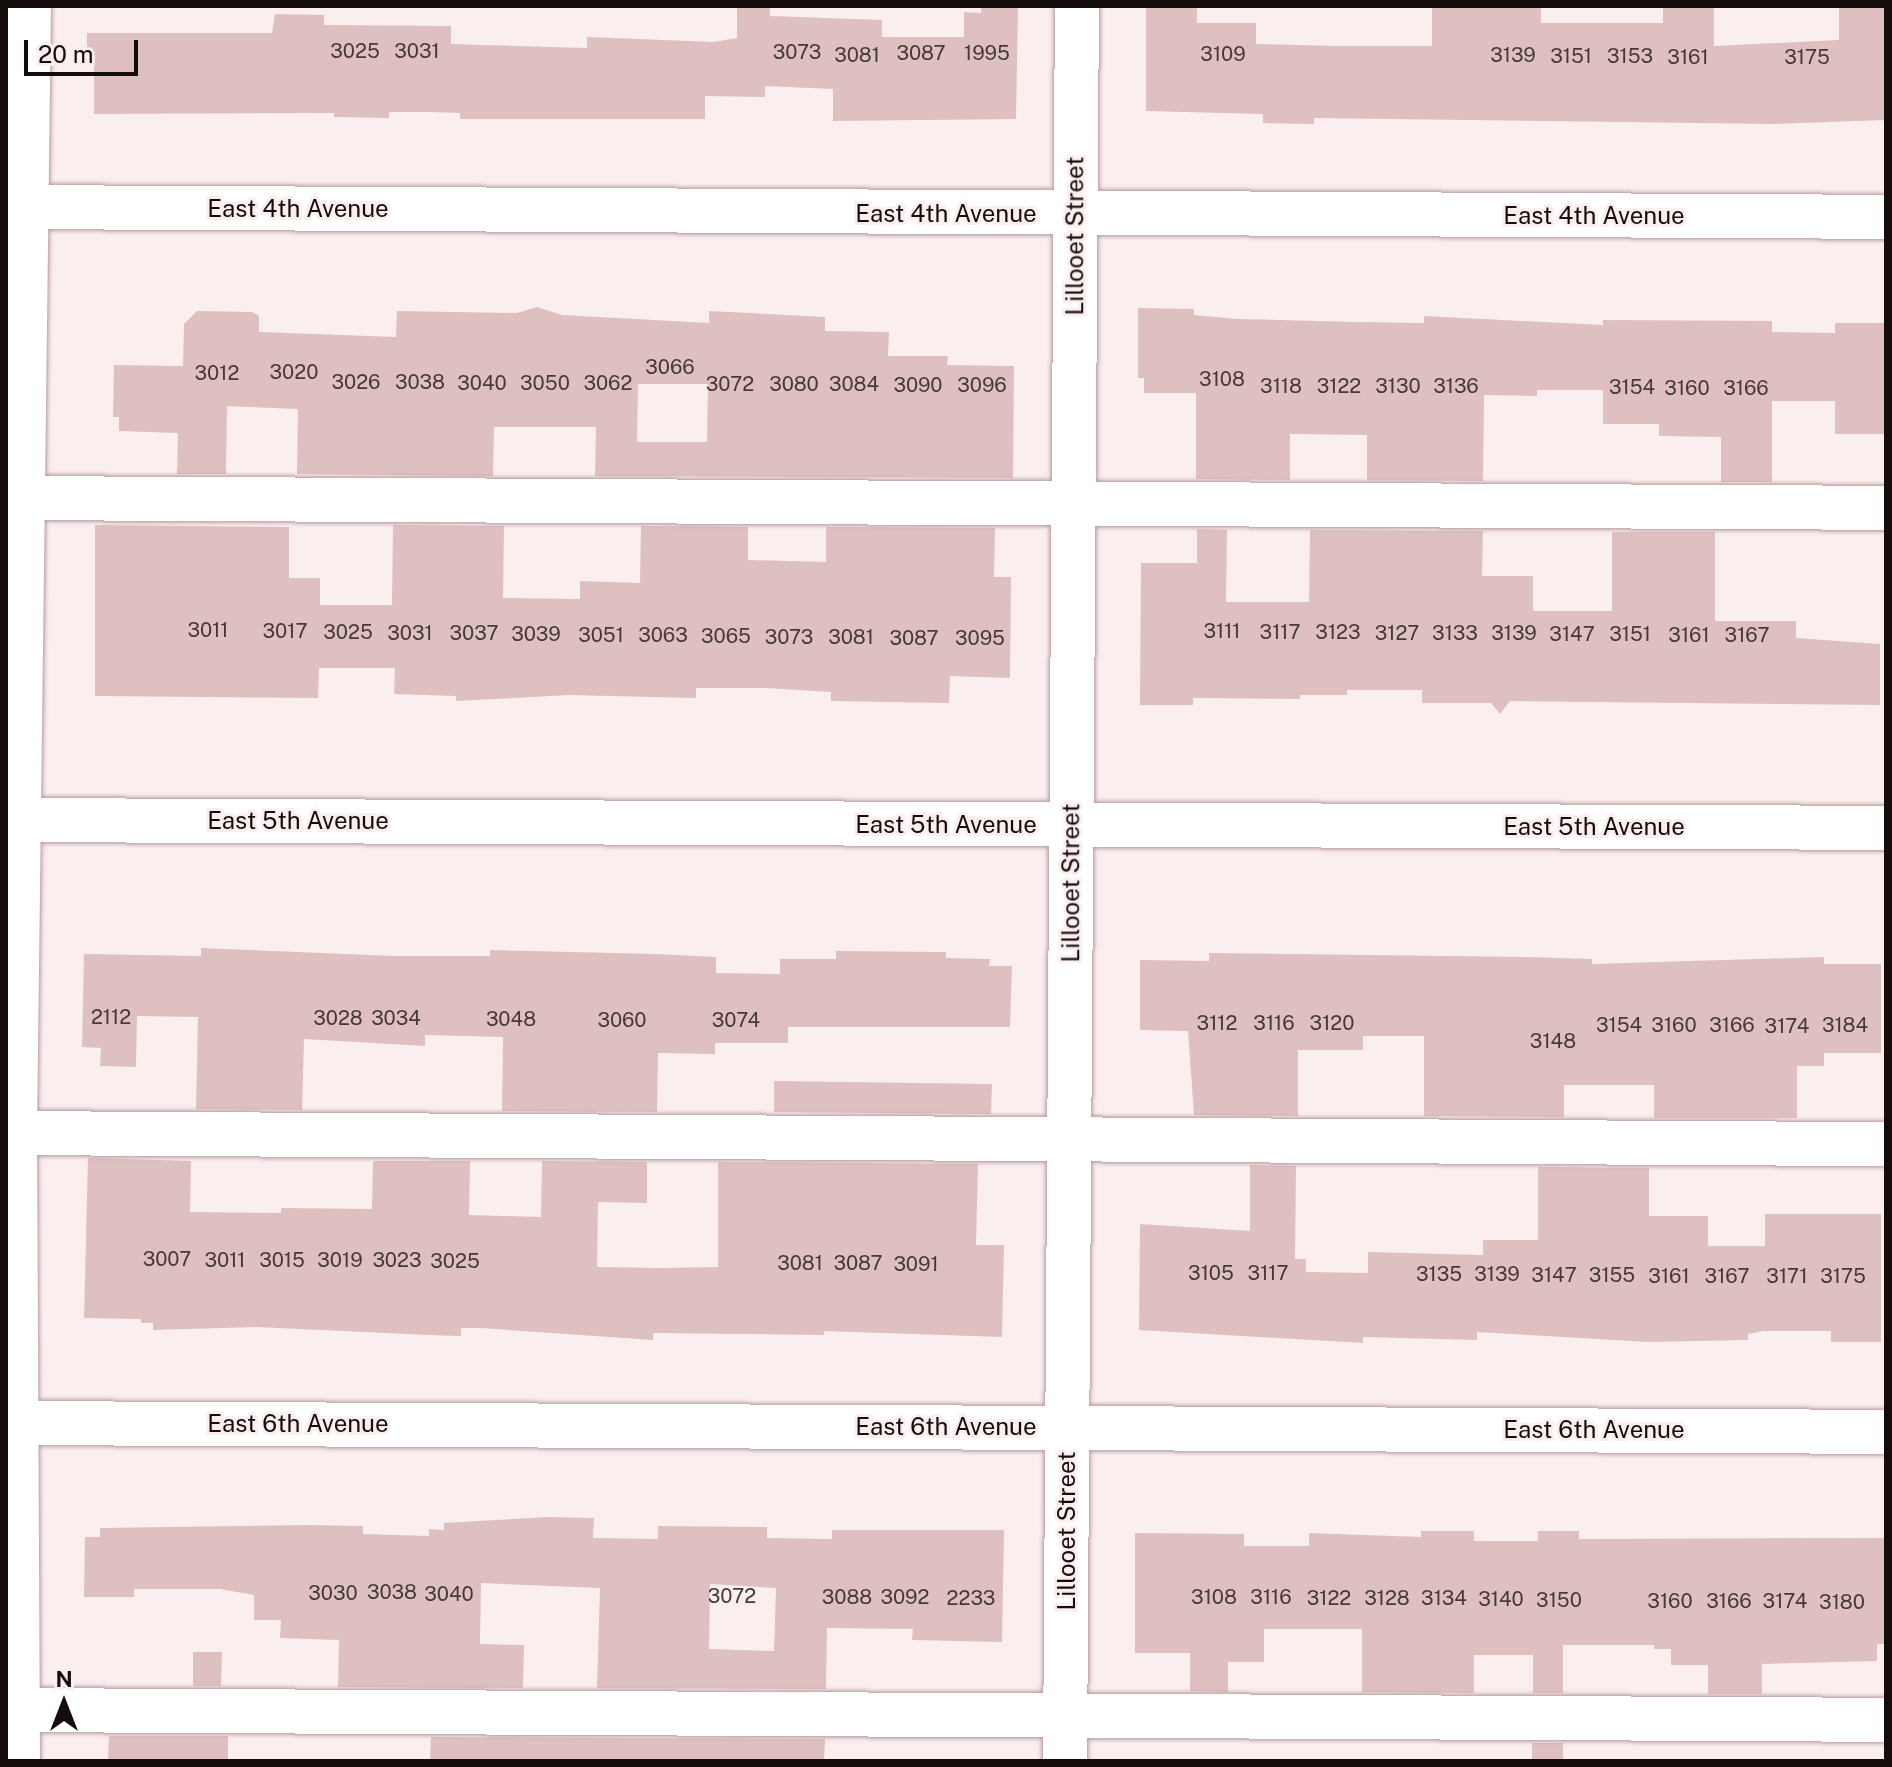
<!DOCTYPE html>
<html>
<head>
<meta charset="utf-8">
<style>
	body { margin:0 }
	#map { position:relative; width:1892px; height:1767px; overflow:hidden; background:#fbeeef; font-family:"Public Sans",sans-serif }
	div>[style] { position:absolute }
	.building>* { inset:0; background:#dec0c1 }
	.roads { filter:drop-shadow(0 0 2px #b89b9d) drop-shadow(0 0 2px #b89b9d) }
	.minor>* { height:44px; margin:-22px; padding:0 22px; transform-origin:22px; border-radius:22px; background:#fff }
	span { translate:-50% -50%; white-space:nowrap; text-align:center; line-height:1.15; -webkit-text-stroke:6px #fbeeef; paint-order:stroke }
	.number-label { font-size:20px; color:#473939 }
	.number-label span { -webkit-text-stroke-width:0 }
	.street-label { font-size:24px; color:#150c0c }
	.frame { position:absolute; inset:0; border:8px solid #150c0c; pointer-events:none }
	.north { position:absolute; left:24px; top:1663px; width:80px; height:80px; -webkit-text-stroke:6px #fbeeef; paint-order:stroke; rotate:0deg; font-size:22px; font-weight:700; line-height:32px; text-align:center; color:#150c0c }
	.north::after { content:''; display:block; margin:auto; width:28px; height:36px; background:#150c0c; clip-path:polygon(50% 0,100% 100%,50% 72%,0 100%) }
	.scale { position:absolute; left:24px; top:40px; width:114px; height:36px; box-sizing:border-box; border:4px solid #150c0c; border-top:0; padding-left:10px; font-size:24px; line-height:28px; white-space:nowrap; color:#150c0c; -webkit-text-stroke:6px #fbeeef; paint-order:stroke }
</style>
</head>
<body>
<div id="map">
	<div class="building">
		<i style="clip-path:polygon(737px 6px,770px 6px,770px 16px,882px 20px,882px 37px,964px 37px,964px 12px,981px 13px,981px 6px,1018px 6px,1016px 119px,833px 121px,833px 89px,765px 86px,765px 97px,705px 96px,705px 119px,460px 119px,460px 113px,430px 112px,389px 112px,389px 118px,334px 117px,334px 113px,94px 114px,94px 62px,87px 62px,87px 33px,272px 33px,275px 14px,324px 15px,324px 25px,451px 26px,451px 44px,587px 48px,587px 37px,714px 42px,737px 38px)"></i>
		<i style="clip-path:polygon(1146px 6px,1197px 6px,1197px 23px,1256px 23px,1256px 44px,1338px 46px,1432px 46px,1432px 6px,1541px 6px,1541px 23px,1663px 23px,1663px 6px,1714px 6px,1714px 46px,1839px 40px,1839px 8px,1886px 8px,1886px 120px,1774px 124px,1314px 118px,1314px 124px,1263px 123px,1263px 114px,1146px 111px)"></i>
		<i style="clip-path:polygon(evenodd,537px 307px,562px 315px,709px 323px,709px 311px,825px 317px,825px 331px,889px 332px,888px 356px,948px 356px,947px 365px,1014px 366px,1013px 478px,595px 476px,596px 427px,494px 427px,493px 476px,297px 474px,298px 409px,227px 406px,226px 474px,177px 474px,178px 433px,119px 431px,119px 417px,113px 417px,114px 365px,183px 366px,184px 324px,197px 311px,252px 312px,259px 316px,259px 332px,396px 337px,397px 311px,517px 313px,537px 307px,638px 384px,708px 384px,707px 442px,637px 442px,638px 384px)"></i>
		<i style="clip-path:polygon(1138px 308px,1194px 309px,1194px 315px,1237px 319px,1358px 322px,1424px 323px,1424px 316px,1603px 325px,1603px 320px,1772px 321px,1772px 332px,1835px 333px,1835px 323px,1886px 323px,1886px 434px,1835px 434px,1835px 401px,1772px 401px,1772px 482px,1721px 482px,1721px 437px,1659px 436px,1659px 424px,1603px 424px,1603px 390px,1537px 390px,1537px 396px,1484px 395px,1483px 481px,1367px 480px,1367px 435px,1290px 434px,1290px 480px,1196px 479px,1196px 393px,1144px 393px,1144px 378px,1138px 378px)"></i>
		<i style="clip-path:polygon(95px 525px,289px 527px,289px 578px,320px 578px,320px 605px,392px 605px,393px 525px,504px 526px,503px 598px,580px 599px,580px 581px,640px 583px,641px 526px,748px 527px,748px 560px,826px 562px,826px 527px,995px 528px,994px 577px,1011px 577px,1010px 678px,950px 676px,949px 703px,831px 701px,831px 692px,766px 688px,696px 688px,696px 698px,569px 695px,456px 701px,456px 696px,394px 694px,395px 668px,319px 668px,318px 698px,95px 696px)"></i>
		<i style="clip-path:polygon(1197px 529px,1227px 530px,1226px 602px,1309px 602px,1310px 530px,1483px 531px,1482px 576px,1533px 576px,1533px 611px,1612px 611px,1612px 532px,1715px 532px,1715px 621px,1796px 621px,1796px 638px,1880px 644px,1880px 705px,1510px 701px,1500px 714px,1491px 703px,1422px 703px,1422px 690px,1347px 690px,1347px 695px,1300px 695px,1300px 699px,1193px 698px,1193px 705px,1140px 705px,1141px 563px,1197px 563px)"></i>
		<i style="clip-path:polygon(201px 948px,395px 956px,490px 956px,490px 950px,656px 954px,716px 957px,716px 973px,780px 974px,780px 959px,836px 959px,836px 951px,946px 952px,946px 958px,990px 959px,989px 966px,1012px 966px,1010px 1027px,788px 1027px,788px 1043px,715px 1043px,715px 1054px,658px 1053px,657px 1112px,502px 1111px,503px 1037px,425px 1035px,425px 1046px,304px 1039px,302px 1110px,196px 1109px,198px 1017px,137px 1016px,136px 1067px,100px 1066px,101px 1048px,82px 1047px,84px 954px,201px 956px)"></i>
		<i style="clip-path:polygon(1209px 953px,1526px 957px,1592px 959px,1592px 964px,1824px 957px,1824px 964px,1881px 964px,1881px 1053px,1824px 1053px,1824px 1066px,1797px 1066px,1797px 1118px,1654px 1118px,1654px 1085px,1564px 1085px,1564px 1117px,1424px 1116px,1424px 1036px,1363px 1036px,1363px 1050px,1298px 1050px,1298px 1116px,1194px 1115px,1188px 1031px,1140px 1030px,1140px 960px,1209px 961px)"></i>
		<i style="clip-path:polygon(774px 1081px,992px 1084px,991px 1114px,774px 1112px)"></i>
		<i style="clip-path:polygon(88px 1158px,191px 1161px,190px 1212px,281px 1213px,281px 1208px,372px 1209px,373px 1161px,470px 1161px,469px 1215px,541px 1217px,542px 1161px,647px 1162px,647px 1203px,598px 1202px,597px 1267px,662px 1268px,718px 1267px,718px 1162px,978px 1164px,976px 1245px,1004px 1245px,1002px 1337px,824px 1331px,824px 1335px,653px 1333px,653px 1340px,481px 1328px,461px 1328px,461px 1336px,428px 1335px,257px 1327px,153px 1330px,153px 1323px,141px 1323px,141px 1319px,84px 1318px)"></i>
		<i style="clip-path:polygon(1250px 1165px,1296px 1166px,1295px 1259px,1306px 1259px,1306px 1272px,1368px 1273px,1368px 1252px,1483px 1255px,1483px 1240px,1538px 1240px,1538px 1167px,1649px 1168px,1649px 1216px,1708px 1216px,1708px 1246px,1765px 1246px,1765px 1214px,1881px 1214px,1881px 1342px,1831px 1342px,1831px 1331px,1763px 1331px,1748px 1334px,1748px 1340px,1648px 1342px,1477px 1332px,1477px 1340px,1363px 1337px,1363px 1343px,1139px 1330px,1140px 1224px,1250px 1231px)"></i>
		<i style="clip-path:polygon(evenodd,547px 1517px,594px 1518px,593px 1538px,658px 1539px,658px 1526px,767px 1527px,767px 1538px,832px 1539px,832px 1530px,1004px 1530px,1002px 1642px,912px 1640px,913px 1629px,827px 1628px,826px 1689px,597px 1688px,600px 1588px,481px 1583px,480px 1644px,524px 1645px,523px 1688px,338px 1687px,339px 1640px,280px 1638px,281px 1620px,254px 1620px,254px 1595px,220px 1589px,134px 1589px,134px 1597px,84px 1597px,85px 1537px,100px 1537px,100px 1528px,309px 1525px,363px 1526px,363px 1534px,429px 1536px,429px 1529px,444px 1530px,444px 1523px,547px 1517px,710px 1584px,776px 1588px,774px 1651px,709px 1649px,710px 1584px)"></i>
		<i style="clip-path:polygon(1421px 1531px,1474px 1531px,1474px 1541px,1538px 1541px,1538px 1531px,1579px 1531px,1579px 1539px,1886px 1538px,1886px 1644px,1877px 1644px,1877px 1661px,1762px 1664px,1762px 1694px,1708px 1694px,1708px 1665px,1671px 1665px,1671px 1649px,1654px 1649px,1654px 1645px,1563px 1645px,1563px 1693px,1533px 1693px,1533px 1655px,1474px 1655px,1474px 1693px,1362px 1692px,1362px 1629px,1264px 1629px,1264px 1662px,1228px 1662px,1228px 1692px,1190px 1691px,1190px 1653px,1135px 1653px,1135px 1533px,1244px 1534px,1244px 1546px,1309px 1546px,1309px 1533px,1421px 1537px)"></i>
		<i style="clip-path:polygon(193px 1652px,222px 1652px,221px 1686px,193px 1686px)"></i>
		<i style="clip-path:polygon(109px 1736px,228px 1736px,228px 1761px,108px 1761px)"></i>
		<i style="clip-path:polygon(431px 1737px,825px 1739px,824px 1761px,430px 1761px)"></i>
		<i style="clip-path:polygon(1532px 1743px,1563px 1743px,1563px 1761px,1532px 1761px)"></i>
	</div>
	<div class="roads">
		<div class="minor">
			<i style="left:6px;top:207px;width:1880px;rotate:0.3deg"></i>
			<i style="left:6px;top:498px;width:1880px;rotate:0.3deg"></i>
			<i style="left:6px;top:820px;width:1880px;rotate:0.24deg"></i>
			<i style="left:6px;top:1133px;width:1880px;rotate:0.34deg"></i>
			<i style="left:6px;top:1423px;width:1880px;rotate:0.27deg"></i>
			<i style="left:6px;top:1710px;width:1880px;rotate:0.3deg"></i>
			<i style="left:18px;top:1761px;width:628px;rotate:-90.27deg"></i>
			<i style="left:15px;top:1133px;width:1127px;rotate:-89.29deg"></i>
			<i style="left:1065px;top:1761px;width:1755px;rotate:-89.61deg"></i>
		</div>
	</div>
	<div class="number-label">
		<span style="left:355px;top:51px">3025</span>
		<span style="left:417px;top:51px">3031</span>
		<span style="left:797px;top:52px">3073</span>
		<span style="left:921px;top:53px">3087</span>
		<span style="left:987px;top:53px">1995</span>
		<span style="left:1223px;top:54px">3109</span>
		<span style="left:857px;top:55px">3081</span>
		<span style="left:1513px;top:55px">3139</span>
		<span style="left:1571px;top:56px">3151</span>
		<span style="left:1630px;top:56px">3153</span>
		<span style="left:1688px;top:57px">3161</span>
		<span style="left:1807px;top:57px">3175</span>
		<span style="left:670px;top:367px">3066</span>
		<span style="left:294px;top:372px">3020</span>
		<span style="left:217px;top:373px">3012</span>
		<span style="left:1222px;top:379px">3108</span>
		<span style="left:356px;top:382px">3026</span>
		<span style="left:420px;top:382px">3038</span>
		<span style="left:482px;top:383px">3040</span>
		<span style="left:545px;top:383px">3050</span>
		<span style="left:608px;top:383px">3062</span>
		<span style="left:730px;top:384px">3072</span>
		<span style="left:794px;top:384px">3080</span>
		<span style="left:854px;top:384px">3084</span>
		<span style="left:918px;top:385px">3090</span>
		<span style="left:982px;top:385px">3096</span>
		<span style="left:1281px;top:386px">3118</span>
		<span style="left:1339px;top:386px">3122</span>
		<span style="left:1398px;top:386px">3130</span>
		<span style="left:1456px;top:386px">3136</span>
		<span style="left:1632px;top:387px">3154</span>
		<span style="left:1687px;top:388px">3160</span>
		<span style="left:1746px;top:388px">3166</span>
		<span style="left:208px;top:630px">3011</span>
		<span style="left:285px;top:631px">3017</span>
		<span style="left:1222px;top:631px">3111</span>
		<span style="left:348px;top:632px">3025</span>
		<span style="left:1280px;top:632px">3117</span>
		<span style="left:1338px;top:632px">3123</span>
		<span style="left:410px;top:633px">3031</span>
		<span style="left:474px;top:633px">3037</span>
		<span style="left:1397px;top:633px">3127</span>
		<span style="left:1455px;top:633px">3133</span>
		<span style="left:1514px;top:633px">3139</span>
		<span style="left:536px;top:634px">3039</span>
		<span style="left:1572px;top:634px">3147</span>
		<span style="left:1630px;top:634px">3151</span>
		<span style="left:601px;top:635px">3051</span>
		<span style="left:663px;top:635px">3063</span>
		<span style="left:1689px;top:635px">3161</span>
		<span style="left:1747px;top:635px">3167</span>
		<span style="left:726px;top:636px">3065</span>
		<span style="left:789px;top:637px">3073</span>
		<span style="left:851px;top:637px">3081</span>
		<span style="left:914px;top:638px">3087</span>
		<span style="left:980px;top:638px">3095</span>
		<span style="left:111px;top:1017px">2112</span>
		<span style="left:338px;top:1018px">3028</span>
		<span style="left:396px;top:1018px">3034</span>
		<span style="left:511px;top:1019px">3048</span>
		<span style="left:622px;top:1020px">3060</span>
		<span style="left:736px;top:1020px">3074</span>
		<span style="left:1217px;top:1023px">3112</span>
		<span style="left:1274px;top:1023px">3116</span>
		<span style="left:1332px;top:1023px">3120</span>
		<span style="left:1619px;top:1025px">3154</span>
		<span style="left:1674px;top:1025px">3160</span>
		<span style="left:1732px;top:1025px">3166</span>
		<span style="left:1845px;top:1025px">3184</span>
		<span style="left:1787px;top:1026px">3174</span>
		<span style="left:1553px;top:1041px">3148</span>
		<span style="left:167px;top:1259px">3007</span>
		<span style="left:225px;top:1260px">3011</span>
		<span style="left:282px;top:1260px">3015</span>
		<span style="left:340px;top:1260px">3019</span>
		<span style="left:397px;top:1260px">3023</span>
		<span style="left:455px;top:1261px">3025</span>
		<span style="left:800px;top:1263px">3081</span>
		<span style="left:858px;top:1263px">3087</span>
		<span style="left:916px;top:1264px">3091</span>
		<span style="left:1211px;top:1273px">3105</span>
		<span style="left:1268px;top:1273px">3117</span>
		<span style="left:1439px;top:1274px">3135</span>
		<span style="left:1497px;top:1274px">3139</span>
		<span style="left:1554px;top:1275px">3147</span>
		<span style="left:1612px;top:1275px">3155</span>
		<span style="left:1669px;top:1276px">3161</span>
		<span style="left:1727px;top:1276px">3167</span>
		<span style="left:1787px;top:1276px">3171</span>
		<span style="left:1843px;top:1276px">3175</span>
		<span style="left:392px;top:1592px">3038</span>
		<span style="left:333px;top:1593px">3030</span>
		<span style="left:449px;top:1594px">3040</span>
		<span style="left:732px;top:1596px">3072</span>
		<span style="left:847px;top:1597px">3088</span>
		<span style="left:905px;top:1597px">3092</span>
		<span style="left:1214px;top:1597px">3108</span>
		<span style="left:1271px;top:1597px">3116</span>
		<span style="left:971px;top:1598px">2233</span>
		<span style="left:1329px;top:1598px">3122</span>
		<span style="left:1387px;top:1598px">3128</span>
		<span style="left:1444px;top:1598px">3134</span>
		<span style="left:1501px;top:1599px">3140</span>
		<span style="left:1559px;top:1600px">3150</span>
		<span style="left:1670px;top:1601px">3160</span>
		<span style="left:1729px;top:1601px">3166</span>
		<span style="left:1785px;top:1601px">3174</span>
		<span style="left:1842px;top:1602px">3180</span>
	</div>
	<div class="street-label">
		<span style="left:298px;top:209px">East 4th Avenue</span>
		<span style="left:946px;top:214px">East 4th Avenue</span>
		<span style="left:1594px;top:216px">East 4th Avenue</span>
		<span style="left:1075px;top:236px;rotate:-90deg">Lillooet Street</span>
		<span style="left:298px;top:821px">East 5th Avenue</span>
		<span style="left:946px;top:825px">East 5th Avenue</span>
		<span style="left:1594px;top:827px">East 5th Avenue</span>
		<span style="left:1071px;top:883px;rotate:-90deg">Lillooet Street</span>
		<span style="left:298px;top:1424px">East 6th Avenue</span>
		<span style="left:946px;top:1427px">East 6th Avenue</span>
		<span style="left:1594px;top:1430px">East 6th Avenue</span>
		<span style="left:1067px;top:1531px;rotate:-90deg">Lillooet Street</span>
	</div>
	<div class="frame"></div>
	<div class="north">N</div>
	<div class="scale">20 m</div>
</div>
</body>
</html>
